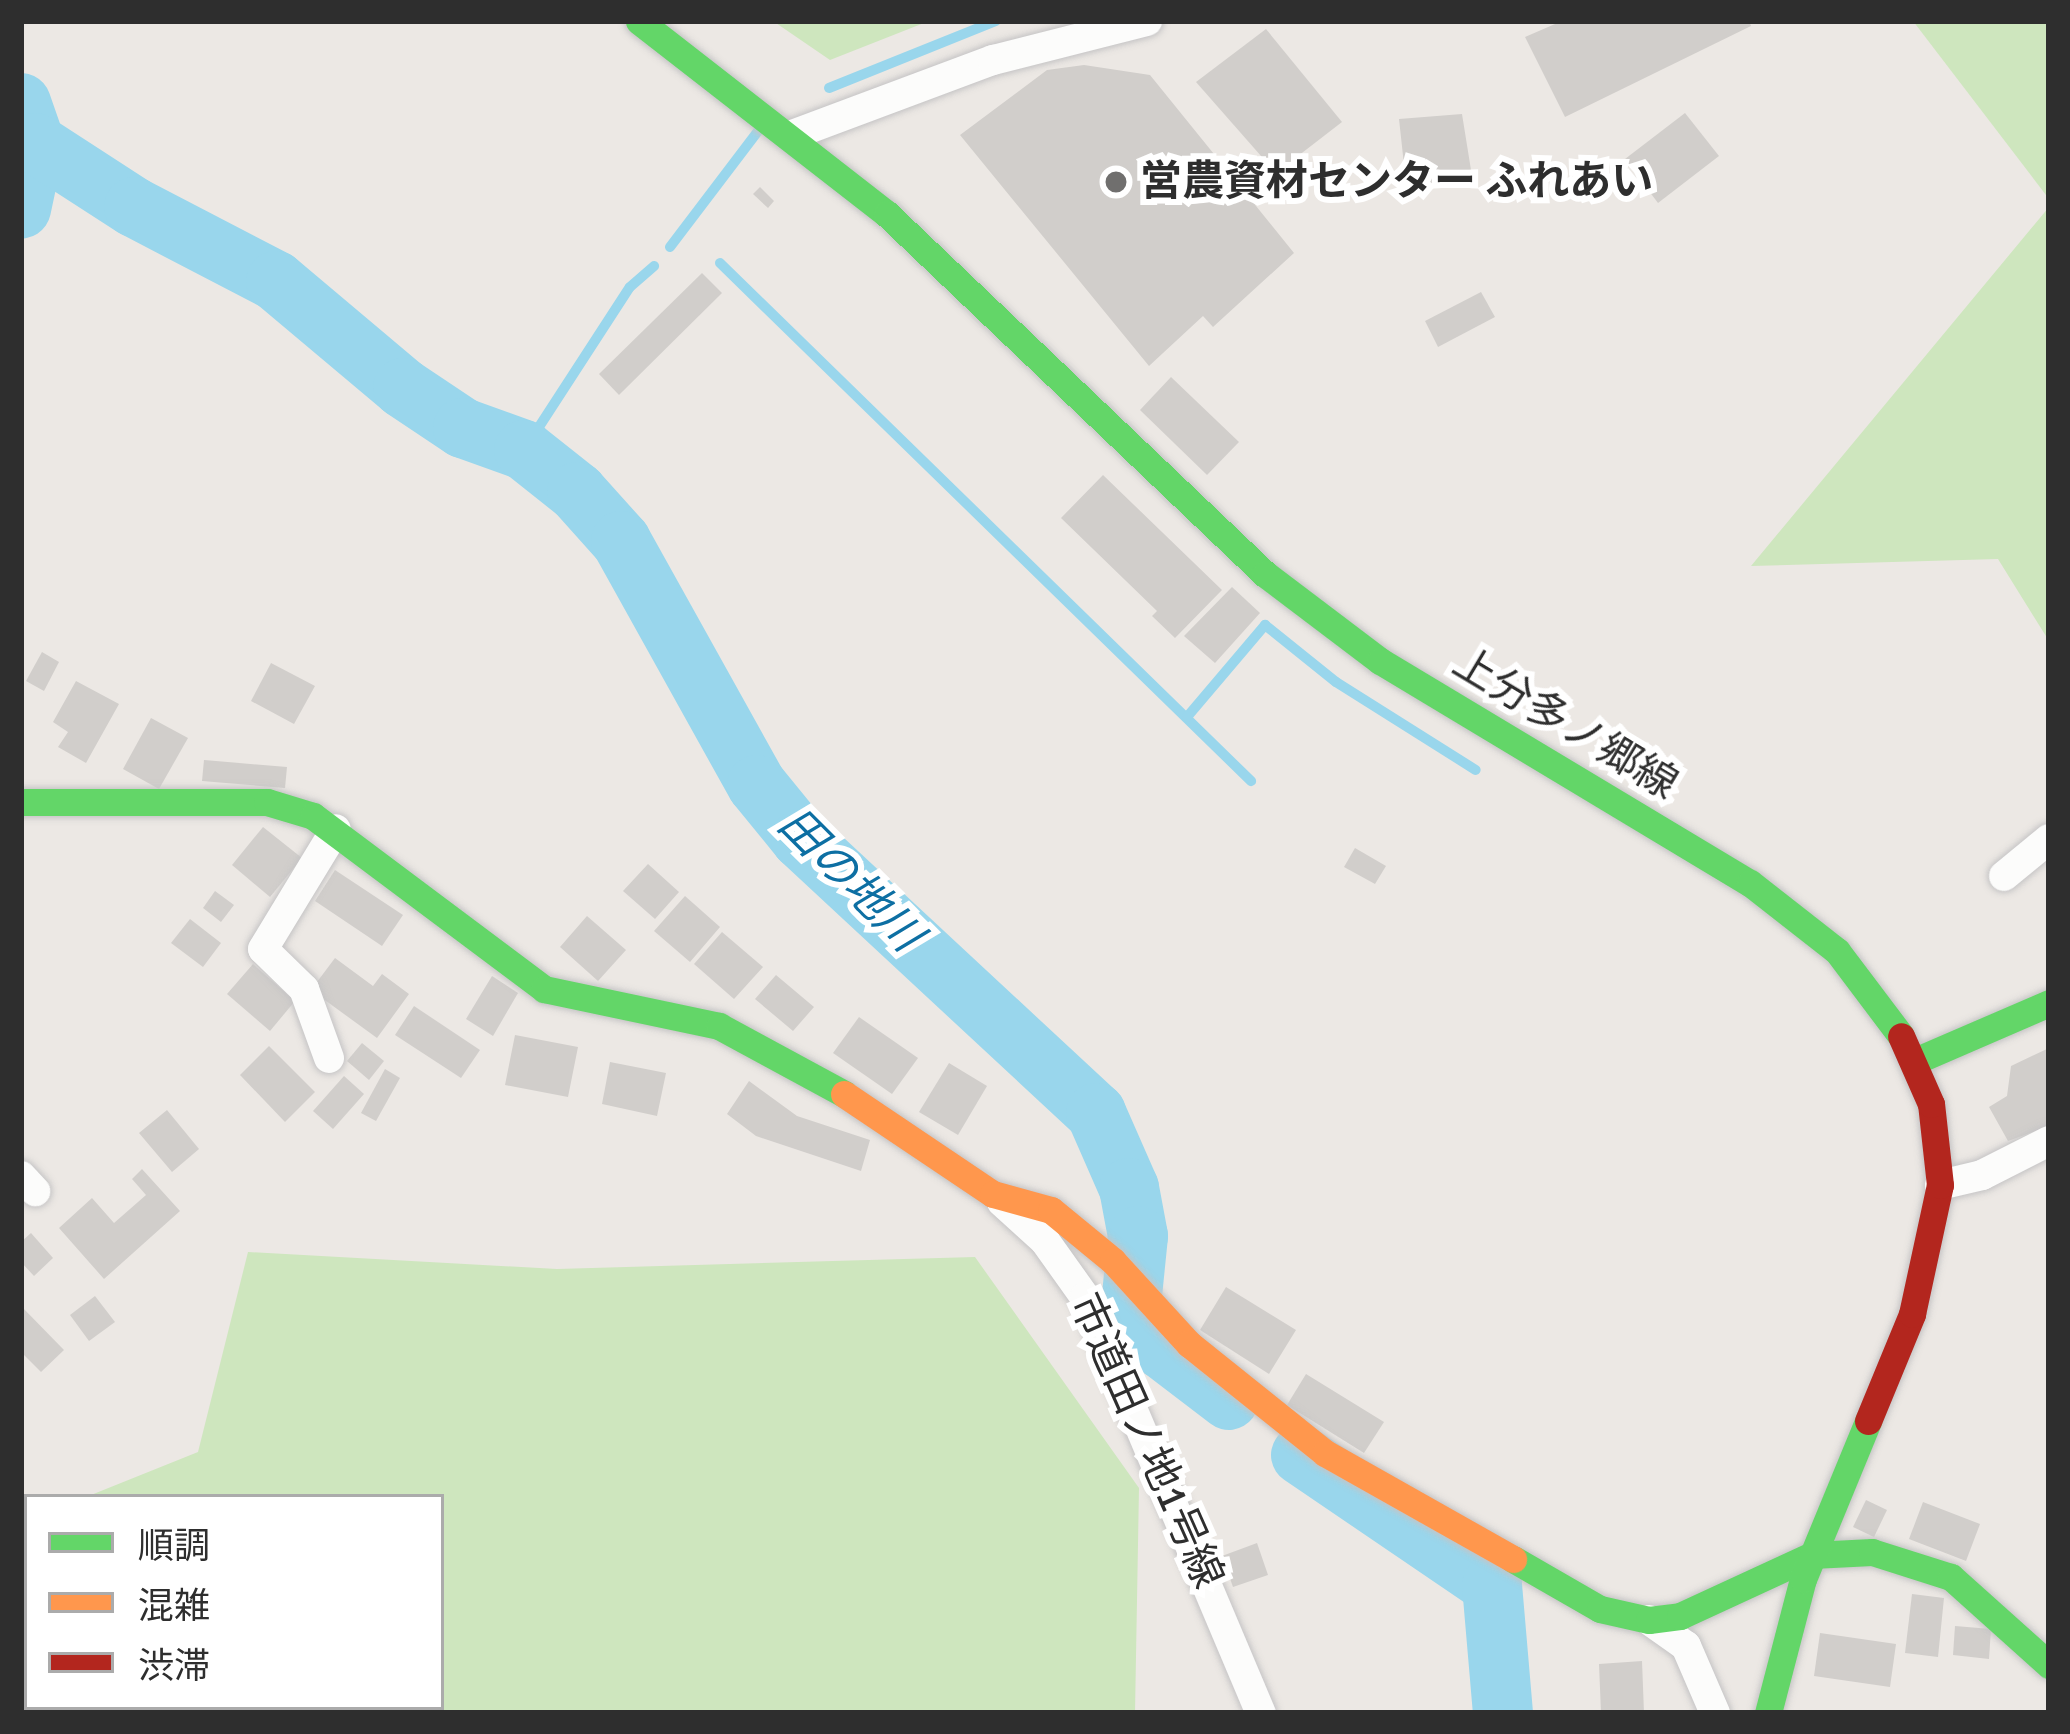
<!DOCTYPE html>
<html>
<head>
<meta charset="utf-8">
<style>
	body { margin:0 }
	#map { position:relative; width:2070px; height:1734px; overflow:hidden; background:#ece8e4; font-family:Signika,"Noto Sans JP",sans-serif }
	div>[style] { position:absolute }
	.green>* { inset:0; background:#cee6be }
	.stream>* { height:10px; margin:-5px; padding:0 5px; transform-origin:5px; border-radius:5px; background:#99d6ec }
	.river>* { height:60px; margin:-30px; padding:0 30px; transform-origin:30px; border-radius:30px; background:#99d6ec }
	.building>* { inset:0; background:#d1cecb }
	.roads { filter:drop-shadow(0 0 3px #c5c4c5) drop-shadow(0 0 3px #c5c4c5) }
	.street>* { height:30px; margin:-15px; padding:0 15px; transform-origin:15px; border-radius:15px; background:#fcfcfb }
	.fast>* { height:27px; margin:-13.5px; padding:0 13.5px; transform-origin:13.5px; border-radius:13.5px; background:#63d668 }
	.slow>* { height:27px; margin:-13.5px; padding:0 13.5px; transform-origin:13.5px; border-radius:13.5px; background:#ff974d }
	.jam>* { height:27px; margin:-13.5px; padding:0 13.5px; transform-origin:13.5px; border-radius:13.5px; background:#b3261e }
	.dots>* { width:33px; height:33px; translate:-50% -50%; box-sizing:border-box; border:6px solid #fff; border-radius:50% }
	span { translate:-50% -50%; white-space:nowrap; text-align:center; line-height:1.15; -webkit-text-stroke:12px #fff; paint-order:stroke }
	.poi-label { font-size:42px; color:#2e2e2e; font-weight:700 }
	.left { translate:0 -50%; text-align:left }
	.street-label { font-size:42px; color:#2e2e2e }
	.water-label { font-size:45px; color:#0d6fa3; font-style:italic }
	.frame { position:absolute; inset:0; border:24px solid #2e2e2e; pointer-events:none }
	.legend { position:absolute; left:24px; top:1494px; width:420px; height:216px; box-sizing:border-box; background:#fff; border:3px solid #ababab; margin:0; padding:15px 21px; list-style:none; font-size:36px; color:#2e2e2e }
	.legend li { display:flex; align-items:center; gap:24px; height:60px }
	.legend b { width:60px; border:3px solid #ababab }
</style>
</head>
<body>
<div id="map">
	<div class="green">
		<i style="clip-path:polygon(773px 21px,929px 21px,830px 60px)"></i>
		<i style="clip-path:polygon(1913px 21px,2049px 21px,2049px 199px)"></i>
		<i style="clip-path:polygon(2049px 207px,2049px 641px,1998px 559px,1751px 566px)"></i>
		<i style="clip-path:polygon(248px 1252px,557px 1269px,975px 1257px,1139px 1488px,1135px 1713px,21px 1713px,27px 1521px,27px 1707px,441px 1707px,441px 1497px,86px 1497px,198px 1452px)"></i>
	</div>
	<div class="stream">
		<i style="left:829px;top:88px;width:180px;rotate:-21.9deg"></i>
		<i style="left:670px;top:247px;width:151px;rotate:-52.8deg"></i>
		<i style="left:720px;top:263px;width:742px;rotate:44.29deg"></i>
		<i style="left:524px;top:450px;width:194px;rotate:-57deg"></i>
		<i style="left:630px;top:287px;width:32px;rotate:-41deg"></i>
		<i style="left:1187px;top:717px;width:121px;rotate:-49.7deg"></i>
		<i style="left:1265px;top:625px;width:91px;rotate:38.8deg"></i>
		<i style="left:1336px;top:682px;width:165px;rotate:32.2deg"></i>
	</div>
	<div class="river">
		<i style="left:21px;top:103px;width:42px;rotate:70.7deg"></i>
		<i style="left:35px;top:143px;width:67px;rotate:102deg"></i>
		<i style="left:35px;top:143px;width:118px;rotate:32.9deg"></i>
		<i style="left:134px;top:207px;width:160px;rotate:27.5deg"></i>
		<i style="left:276px;top:281px;width:166px;rotate:40.1deg"></i>
		<i style="left:403px;top:388px;width:72px;rotate:33.7deg"></i>
		<i style="left:463px;top:428px;width:65px;rotate:19.8deg"></i>
		<i style="left:524px;top:450px;width:68px;rotate:38.4deg"></i>
		<i style="left:577px;top:492px;width:66px;rotate:48.1deg"></i>
		<i style="left:621px;top:541px;width:279px;rotate:60.9deg"></i>
		<i style="left:757px;top:785px;width:70px;rotate:50.8deg"></i>
		<i style="left:801px;top:839px;width:403px;rotate:42.9deg"></i>
		<i style="left:1096px;top:1113px;width:82px;rotate:66.3deg"></i>
		<i style="left:1129px;top:1188px;width:49px;rotate:79.4deg"></i>
		<i style="left:1138px;top:1236px;width:69px;rotate:95.8deg"></i>
		<i style="left:1131px;top:1305px;width:54px;rotate:54.8deg"></i>
		<i style="left:1162px;top:1349px;width:84px;rotate:37.3deg"></i>
		<i style="left:1301px;top:1455px;width:231px;rotate:34.2deg"></i>
		<i style="left:1492px;top:1585px;width:128px;rotate:85.1deg"></i>
	</div>
	<div class="building">
		<i style="clip-path:polygon(1562px 21px,1749px 21px,1751px 26px,1565px 117px,1525px 37px)"></i>
		<i style="clip-path:polygon(1266px 29px,1342px 122px,1276px 173px,1196px 82px)"></i>
		<i style="clip-path:polygon(1084px 65px,1150px 75px,1294px 253px,1213px 327px,1203px 316px,1149px 366px,960px 135px,1047px 70px)"></i>
		<i style="clip-path:polygon(1685px 113px,1719px 156px,1658px 203px,1625px 159px)"></i>
		<i style="clip-path:polygon(1462px 114px,1471px 170px,1464px 182px,1400px 193px,1396px 175px,1405px 174px,1399px 119px)"></i>
		<i style="clip-path:polygon(760px 187px,774px 201px,768px 208px,753px 194px)"></i>
		<i style="clip-path:polygon(702px 273px,722px 293px,619px 395px,599px 374px)"></i>
		<i style="clip-path:polygon(1481px 292px,1495px 317px,1438px 347px,1425px 321px)"></i>
		<i style="clip-path:polygon(1171px 377px,1239px 442px,1207px 475px,1140px 410px)"></i>
		<i style="clip-path:polygon(1103px 475px,1222px 590px,1175px 638px,1152px 616px,1157px 611px,1061px 518px)"></i>
		<i style="clip-path:polygon(1232px 587px,1260px 613px,1215px 663px,1184px 636px)"></i>
		<i style="clip-path:polygon(42px 652px,59px 662px,44px 691px,26px 681px)"></i>
		<i style="clip-path:polygon(271px 663px,315px 686px,294px 724px,251px 701px)"></i>
		<i style="clip-path:polygon(76px 681px,119px 704px,86px 763px,58px 747px,68px 732px,53px 722px)"></i>
		<i style="clip-path:polygon(151px 718px,188px 738px,159px 789px,123px 769px)"></i>
		<i style="clip-path:polygon(204px 760px,287px 767px,285px 788px,202px 781px)"></i>
		<i style="clip-path:polygon(263px 827px,302px 858px,270px 897px,232px 865px)"></i>
		<i style="clip-path:polygon(1355px 848px,1386px 866px,1375px 884px,1344px 867px)"></i>
		<i style="clip-path:polygon(648px 864px,679px 892px,655px 919px,623px 891px)"></i>
		<i style="clip-path:polygon(335px 870px,403px 915px,382px 946px,315px 901px)"></i>
		<i style="clip-path:polygon(215px 891px,234px 905px,221px 922px,203px 908px)"></i>
		<i style="clip-path:polygon(685px 896px,720px 927px,690px 962px,654px 931px)"></i>
		<i style="clip-path:polygon(587px 916px,626px 950px,598px 981px,560px 947px)"></i>
		<i style="clip-path:polygon(190px 919px,221px 943px,203px 967px,171px 943px)"></i>
		<i style="clip-path:polygon(722px 932px,763px 967px,734px 999px,694px 964px)"></i>
		<i style="clip-path:polygon(335px 958px,373px 986px,382px 974px,409px 994px,377px 1038px,311px 990px)"></i>
		<i style="clip-path:polygon(253px 964px,295px 1001px,270px 1031px,227px 994px)"></i>
		<i style="clip-path:polygon(776px 975px,814px 1007px,793px 1031px,755px 999px)"></i>
		<i style="clip-path:polygon(492px 976px,518px 993px,493px 1036px,466px 1019px)"></i>
		<i style="clip-path:polygon(414px 1006px,480px 1050px,461px 1078px,395px 1035px)"></i>
		<i style="clip-path:polygon(859px 1017px,918px 1058px,892px 1094px,833px 1053px)"></i>
		<i style="clip-path:polygon(515px 1035px,578px 1047px,568px 1097px,505px 1085px)"></i>
		<i style="clip-path:polygon(362px 1043px,384px 1061px,369px 1080px,347px 1061px)"></i>
		<i style="clip-path:polygon(269px 1046px,315px 1092px,285px 1122px,240px 1075px)"></i>
		<i style="clip-path:polygon(2049px 1048px,2049px 1126px,2008px 1141px,1989px 1107px,2007px 1096px,2011px 1066px)"></i>
		<i style="clip-path:polygon(610px 1062px,666px 1073px,657px 1116px,602px 1104px)"></i>
		<i style="clip-path:polygon(949px 1063px,987px 1086px,958px 1135px,919px 1112px)"></i>
		<i style="clip-path:polygon(385px 1069px,400px 1078px,376px 1121px,361px 1113px)"></i>
		<i style="clip-path:polygon(344px 1076px,364px 1094px,333px 1129px,313px 1111px)"></i>
		<i style="clip-path:polygon(749px 1081px,797px 1116px,870px 1140px,861px 1171px,756px 1136px,727px 1114px)"></i>
		<i style="clip-path:polygon(167px 1110px,199px 1149px,172px 1172px,139px 1133px)"></i>
		<i style="clip-path:polygon(142px 1169px,180px 1211px,104px 1279px,59px 1228px,92px 1198px,114px 1223px,146px 1195px,132px 1179px)"></i>
		<i style="clip-path:polygon(31px 1233px,53px 1258px,34px 1276px,21px 1262px,21px 1242px)"></i>
		<i style="clip-path:polygon(1226px 1287px,1296px 1330px,1269px 1374px,1200px 1330px)"></i>
		<i style="clip-path:polygon(95px 1296px,115px 1322px,89px 1341px,70px 1315px)"></i>
		<i style="clip-path:polygon(21px 1306px,64px 1350px,41px 1372px,21px 1352px)"></i>
		<i style="clip-path:polygon(1306px 1374px,1384px 1422px,1364px 1453px,1287px 1405px)"></i>
		<i style="clip-path:polygon(1866px 1500px,1887px 1510px,1874px 1537px,1853px 1527px)"></i>
		<i style="clip-path:polygon(1923px 1502px,1980px 1524px,1966px 1561px,1909px 1539px)"></i>
		<i style="clip-path:polygon(1257px 1543px,1268px 1575px,1233px 1587px,1222px 1556px)"></i>
		<i style="clip-path:polygon(1912px 1594px,1944px 1598px,1938px 1657px,1905px 1653px)"></i>
		<i style="clip-path:polygon(1955px 1626px,1991px 1629px,1989px 1659px,1953px 1655px)"></i>
		<i style="clip-path:polygon(1820px 1633px,1896px 1644px,1890px 1687px,1814px 1676px)"></i>
		<i style="clip-path:polygon(1642px 1661px,1644px 1713px,1601px 1713px,1599px 1664px)"></i>
	</div>
	<div class="roads">
		<div class="street">
			<i style="left:792px;top:135px;width:215px;rotate:-20.5deg"></i>
			<i style="left:993px;top:60px;width:159px;rotate:-14.2deg"></i>
			<i style="left:2004px;top:876px;width:58px;rotate:-39.4deg"></i>
			<i style="left:329px;top:1058px;width:73px;rotate:-109.9deg"></i>
			<i style="left:304px;top:989px;width:57px;rotate:-135.7deg"></i>
			<i style="left:263px;top:949px;width:140px;rotate:-58.7deg"></i>
			<i style="left:21px;top:1176px;width:21px;rotate:47deg"></i>
			<i style="left:1940px;top:1185px;width:43px;rotate:-13.4deg"></i>
			<i style="left:1982px;top:1175px;width:75px;rotate:-26.9deg"></i>
			<i style="left:1002px;top:1202px;width:58px;rotate:42.2deg"></i>
			<i style="left:1045px;top:1241px;width:69px;rotate:54.5deg"></i>
			<i style="left:1085px;top:1297px;width:452px;rotate:67.1deg"></i>
			<i style="left:1649px;top:1620px;width:45px;rotate:35.1deg"></i>
			<i style="left:1686px;top:1646px;width:73px;rotate:66.6deg"></i>
		</div>
		<div class="fast">
			<i style="left:639px;top:21px;width:314px;rotate:37.9deg"></i>
			<i style="left:887px;top:214px;width:522px;rotate:43.6deg"></i>
			<i style="left:1265px;top:574px;width:144px;rotate:37.1deg"></i>
			<i style="left:1380px;top:661px;width:431px;rotate:31deg"></i>
			<i style="left:1750px;top:883px;width:110px;rotate:38deg"></i>
			<i style="left:1837px;top:951px;width:106px;rotate:53deg"></i>
			<i style="left:21px;top:802px;width:246px"></i>
			<i style="left:267px;top:802px;width:48px;rotate:16.9deg"></i>
			<i style="left:313px;top:816px;width:289px;rotate:36.8deg"></i>
			<i style="left:544px;top:989px;width:179px;rotate:11.9deg"></i>
			<i style="left:719px;top:1026px;width:142px;rotate:28.5deg"></i>
			<i style="left:1915px;top:1061px;width:146px;rotate:-23.4deg"></i>
			<i style="left:1513px;top:1559px;width:100px;rotate:29.9deg"></i>
			<i style="left:1600px;top:1609px;width:50px;rotate:12.7deg"></i>
			<i style="left:1649px;top:1620px;width:31px;rotate:-7deg"></i>
			<i style="left:1680px;top:1616px;width:145px;rotate:-24.8deg"></i>
			<i style="left:1812px;top:1555px;width:60px;rotate:-2.9deg"></i>
			<i style="left:1872px;top:1552px;width:83px;rotate:17.6deg"></i>
			<i style="left:1951px;top:1577px;width:132px;rotate:41.9deg"></i>
			<i style="left:1768px;top:1713px;width:138px;rotate:-75.4deg"></i>
			<i style="left:1803px;top:1579px;width:171px;rotate:-67.6deg"></i>
		</div>
		<div class="slow">
			<i style="left:844px;top:1094px;width:179px;rotate:33.9deg"></i>
			<i style="left:993px;top:1194px;width:60px;rotate:15.4deg"></i>
			<i style="left:1051px;top:1210px;width:80px;rotate:39.4deg"></i>
			<i style="left:1113px;top:1261px;width:113px;rotate:47.5deg"></i>
			<i style="left:1189px;top:1344px;width:174px;rotate:38.7deg"></i>
			<i style="left:1325px;top:1453px;width:216px;rotate:29.4deg"></i>
		</div>
		<div class="jam">
			<i style="left:1868px;top:1421px;width:116px;rotate:-67.6deg"></i>
			<i style="left:1912px;top:1314px;width:132px;rotate:-77.8deg"></i>
			<i style="left:1940px;top:1185px;width:81px;rotate:-96.3deg"></i>
			<i style="left:1931px;top:1104px;width:74px;rotate:-113.8deg"></i>
		</div>
	</div>
	<div class="dots">
		<i style="left:1116px;top:182px;background:#706f6e"></i>
	</div>
	<div class="poi-label">
		<span class="left" style="left:1140px;top:182px">営農資材センター ふれあい</span>
	</div>
	<div class="street-label">
		<span style="left:1565px;top:724px;rotate:31deg">上分多ノ郷線</span>
		<span style="left:1146px;top:1441px;rotate:66deg">市道田ノ地1号線</span>
	</div>
	<div class="water-label">
		<span style="left:850px;top:880px;rotate:45deg">田の地川</span>
	</div>
	<div class="frame"></div>
	<ul class="legend">
	<li><b style="height:15px;background:#63d668"></b>順調</li>
	<li><b style="height:15px;background:#ff974d"></b>混雑</li>
	<li><b style="height:15px;background:#b3261e"></b>渋滞</li>
	</ul>
</div>
</body>
</html>
